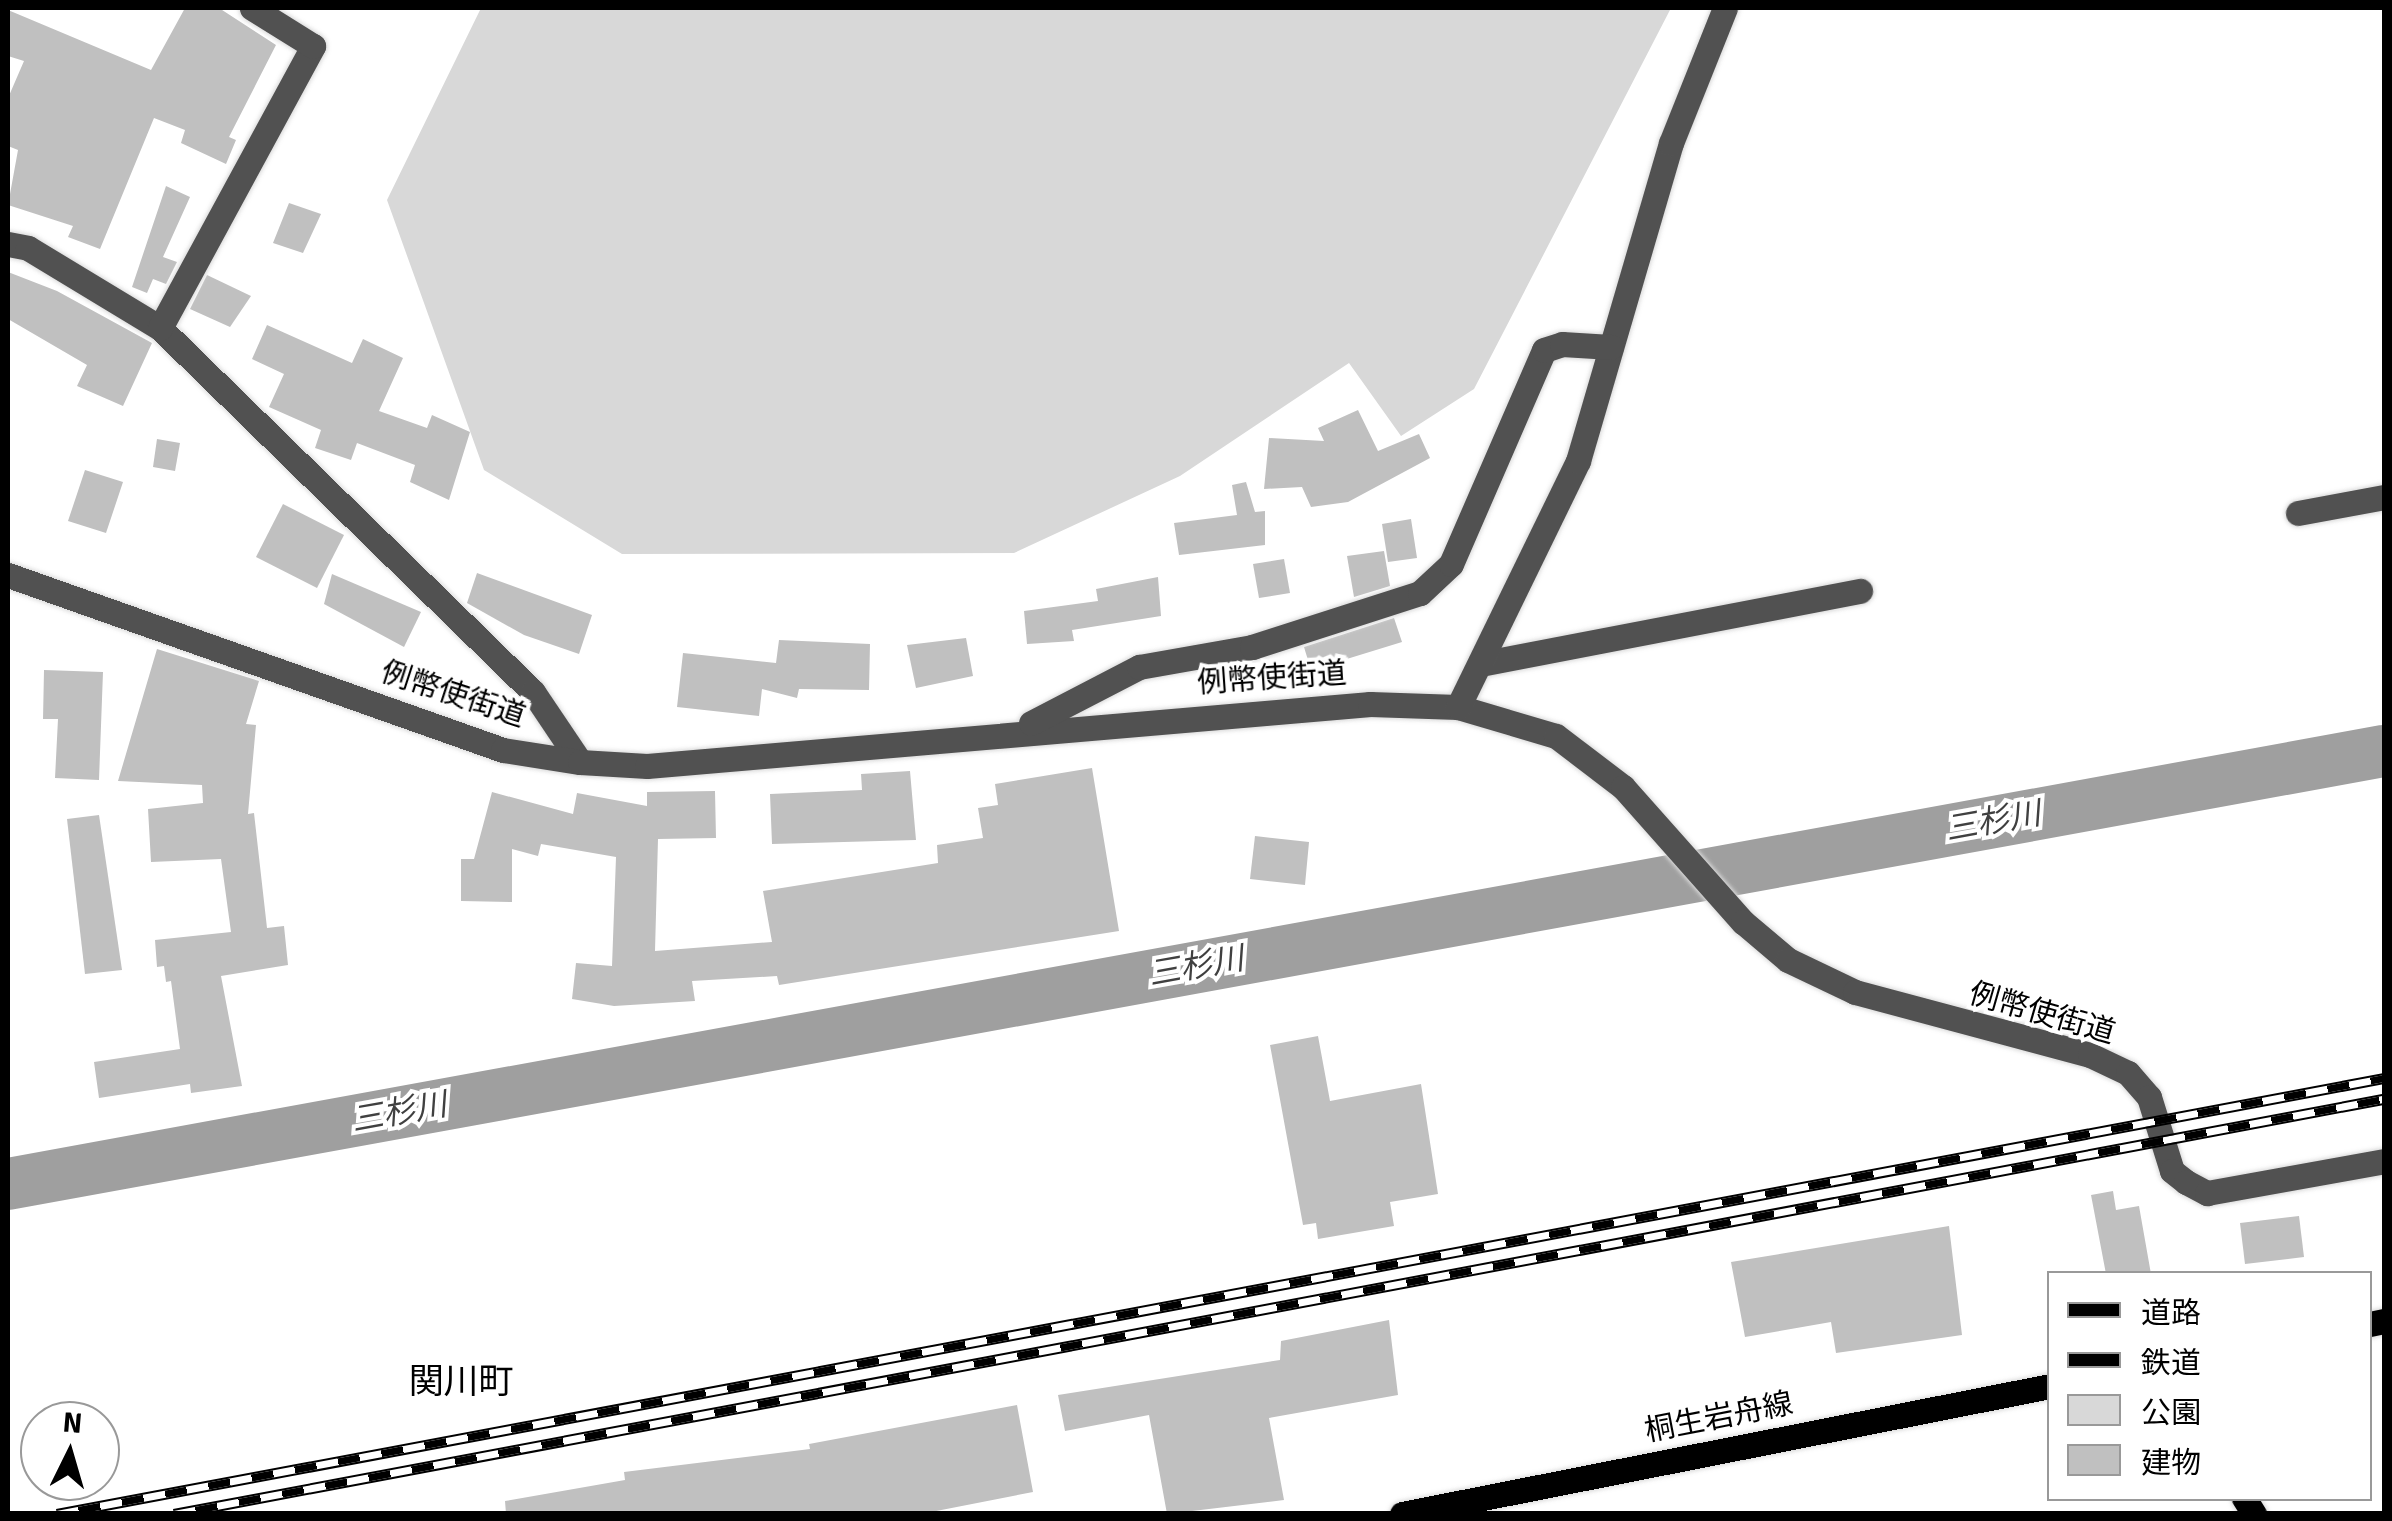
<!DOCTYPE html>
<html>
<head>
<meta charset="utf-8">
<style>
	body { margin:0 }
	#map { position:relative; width:2392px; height:1521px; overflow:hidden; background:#fff; font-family:Signika,"Noto Sans JP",sans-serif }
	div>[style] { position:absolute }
	.green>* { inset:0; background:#d8d8d8 }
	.river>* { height:52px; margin:-26px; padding:0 26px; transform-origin:26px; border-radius:26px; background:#9f9f9f }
	.building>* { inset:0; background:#c0c0c0 }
	.roads { filter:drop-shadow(0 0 2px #dbdbdb) drop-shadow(0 0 2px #dbdbdb) }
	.minor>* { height:25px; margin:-12.5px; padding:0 12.5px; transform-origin:12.5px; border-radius:12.5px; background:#515151 }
	.major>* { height:25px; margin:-12.5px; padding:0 12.5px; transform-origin:12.5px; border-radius:12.5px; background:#000 }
	.rail>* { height:11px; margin-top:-5.5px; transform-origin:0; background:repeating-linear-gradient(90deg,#fff 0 22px,#000 0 44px); box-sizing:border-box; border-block:2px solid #000 }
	span { translate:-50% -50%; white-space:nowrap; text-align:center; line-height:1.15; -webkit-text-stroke:8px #fff; paint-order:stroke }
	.street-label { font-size:30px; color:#000 }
	.water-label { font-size:32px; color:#404040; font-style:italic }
	.quarter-label { font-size:35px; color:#000 }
	.frame { position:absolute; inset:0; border:10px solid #000; pointer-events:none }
	.legend { position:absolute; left:2047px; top:1271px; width:325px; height:230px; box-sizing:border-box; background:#fff; border:2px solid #999; margin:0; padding:12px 18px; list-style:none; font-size:30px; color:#000 }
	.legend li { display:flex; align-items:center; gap:20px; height:50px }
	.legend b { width:50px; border:2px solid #999 }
	.north { position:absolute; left:20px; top:1401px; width:100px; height:100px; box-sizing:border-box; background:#fff; border:2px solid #999; border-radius:50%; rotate:5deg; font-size:28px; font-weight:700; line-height:40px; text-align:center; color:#000 }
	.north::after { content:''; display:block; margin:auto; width:35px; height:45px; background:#000; clip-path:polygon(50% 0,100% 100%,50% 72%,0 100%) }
</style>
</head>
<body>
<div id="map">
	<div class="green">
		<i style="clip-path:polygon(481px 8px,1671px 8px,1474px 389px,1401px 436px,1349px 363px,1180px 476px,1014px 553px,622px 554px,484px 470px,387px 200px)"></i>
	</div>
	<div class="river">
		<i style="left:8px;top:1184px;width:2415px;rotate:-10.33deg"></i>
	</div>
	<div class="building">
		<i style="clip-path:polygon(185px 8px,219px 8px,276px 45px,229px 137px,236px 140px,226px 164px,181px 143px,185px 130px,154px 118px,100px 249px,68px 237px,73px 226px,8px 205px,18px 150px,8px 146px,8px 98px,24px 61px,8px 56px,8px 10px,151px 70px)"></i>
		<i style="clip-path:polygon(166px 186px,190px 197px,163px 257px,177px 262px,166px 284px,153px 279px,147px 293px,132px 287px)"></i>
		<i style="clip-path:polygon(289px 203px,321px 214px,303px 253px,273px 243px)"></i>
		<i style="clip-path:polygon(8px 272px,57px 291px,152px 343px,123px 406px,77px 386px,87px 365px,8px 319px)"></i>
		<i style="clip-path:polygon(207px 275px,251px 296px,230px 327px,190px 309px)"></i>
		<i style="clip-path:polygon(267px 325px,352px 363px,363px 339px,403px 358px,379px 411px,427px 428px,432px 415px,470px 432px,449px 500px,410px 482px,415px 465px,357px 443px,351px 460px,315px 448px,321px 430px,269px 407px,284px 374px,252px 359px)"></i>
		<i style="clip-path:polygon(1358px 410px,1378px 451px,1419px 434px,1430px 458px,1348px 502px,1311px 507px,1302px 487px,1264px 489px,1269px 438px,1324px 441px,1318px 428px)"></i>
		<i style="clip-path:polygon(157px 439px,180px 443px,175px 471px,153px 467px)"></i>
		<i style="clip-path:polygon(85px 470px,123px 482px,106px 533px,68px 521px)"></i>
		<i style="clip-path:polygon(1246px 482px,1255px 512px,1265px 511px,1265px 545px,1179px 555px,1174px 523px,1237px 515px,1232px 485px)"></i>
		<i style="clip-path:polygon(283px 504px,344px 535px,317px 588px,256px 557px)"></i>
		<i style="clip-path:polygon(1411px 519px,1417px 558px,1388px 562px,1382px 524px)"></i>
		<i style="clip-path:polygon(1384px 551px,1390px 586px,1354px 597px,1347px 556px)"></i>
		<i style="clip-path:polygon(1284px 559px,1290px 593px,1259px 598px,1253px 564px)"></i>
		<i style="clip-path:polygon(477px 573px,592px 615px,579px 654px,524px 635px,467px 603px)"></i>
		<i style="clip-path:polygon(332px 574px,421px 612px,404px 647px,324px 604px)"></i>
		<i style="clip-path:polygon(1158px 577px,1161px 616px,1072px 630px,1074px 641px,1027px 644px,1024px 611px,1098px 601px,1096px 589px)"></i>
		<i style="clip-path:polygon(1394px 618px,1402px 642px,1311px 670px,1304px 647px)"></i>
		<i style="clip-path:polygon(966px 638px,973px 676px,916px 688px,907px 645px)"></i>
		<i style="clip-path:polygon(779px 640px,870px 644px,869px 690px,799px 689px,797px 698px,762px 689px,759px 716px,677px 707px,683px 653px,776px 663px)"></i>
		<i style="clip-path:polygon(157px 649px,259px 681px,246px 724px,256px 725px,248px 814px,254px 813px,267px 928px,284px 926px,288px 965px,221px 976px,242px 1086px,191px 1093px,190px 1084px,99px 1098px,94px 1062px,180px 1049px,171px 981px,166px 982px,164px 966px,157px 967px,155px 940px,231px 932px,221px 859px,151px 862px,148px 809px,203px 803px,202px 785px,118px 781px)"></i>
		<i style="clip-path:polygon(44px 670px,103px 672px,99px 780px,55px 778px,58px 719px,43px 719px)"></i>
		<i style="clip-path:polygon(1092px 768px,1119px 931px,779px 985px,777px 976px,692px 981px,695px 1001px,614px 1006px,572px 999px,576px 963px,612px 966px,616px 857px,541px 844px,538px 856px,512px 849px,512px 902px,461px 901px,461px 859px,474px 859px,492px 792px,573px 814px,577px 793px,647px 806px,647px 792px,715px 791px,716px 838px,658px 839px,655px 951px,772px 942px,763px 891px,938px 863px,937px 845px,983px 838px,978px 808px,998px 805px,995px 784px)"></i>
		<i style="clip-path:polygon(910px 771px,916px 840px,772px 844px,770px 794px,862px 790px,861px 774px)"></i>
		<i style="clip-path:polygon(99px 815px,122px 970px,85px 974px,67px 819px)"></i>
		<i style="clip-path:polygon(1255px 836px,1309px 842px,1305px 885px,1250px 879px)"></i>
		<i style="clip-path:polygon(1318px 1036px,1330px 1101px,1421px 1084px,1438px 1194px,1390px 1202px,1394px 1226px,1318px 1239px,1316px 1223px,1303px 1225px,1270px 1045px)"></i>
		<i style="clip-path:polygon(2113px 1191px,2116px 1210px,2139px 1206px,2151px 1274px,2106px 1274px,2091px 1195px)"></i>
		<i style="clip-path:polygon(2299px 1216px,2304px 1257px,2245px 1264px,2240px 1223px)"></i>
		<i style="clip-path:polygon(1949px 1226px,1962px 1335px,1836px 1353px,1831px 1322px,1745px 1337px,1731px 1262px)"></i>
		<i style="clip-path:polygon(1389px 1320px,1398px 1395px,1269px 1418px,1284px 1500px,1167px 1514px,1149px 1415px,1065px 1431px,1058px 1395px,1280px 1360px,1281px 1341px)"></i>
		<i style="clip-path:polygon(1017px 1405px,1033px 1492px,921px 1514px,506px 1514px,505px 1501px,625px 1480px,624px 1472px,810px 1449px,809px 1444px)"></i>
	</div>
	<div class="roads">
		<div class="minor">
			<i style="left:8px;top:244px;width:20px;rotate:11deg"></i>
			<i style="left:28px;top:248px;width:154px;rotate:31.2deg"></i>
			<i style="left:160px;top:328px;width:521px;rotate:44.3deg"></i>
			<i style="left:533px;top:692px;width:84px;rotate:56.1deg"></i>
			<i style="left:160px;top:328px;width:321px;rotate:-61.5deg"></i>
			<i style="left:313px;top:46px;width:72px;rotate:-148.1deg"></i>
			<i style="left:2298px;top:513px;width:87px;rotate:-10.5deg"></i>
			<i style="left:8px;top:575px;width:525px;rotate:19.47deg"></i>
			<i style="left:503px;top:750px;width:78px;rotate:8.9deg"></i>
			<i style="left:580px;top:762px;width:67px;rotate:3.4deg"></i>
			<i style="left:647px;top:766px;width:726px;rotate:-4.9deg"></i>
			<i style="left:1370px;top:704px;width:88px;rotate:2deg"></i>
			<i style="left:1458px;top:707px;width:102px;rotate:16.5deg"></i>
			<i style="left:1556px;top:736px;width:84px;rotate:37.3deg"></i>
			<i style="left:1623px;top:787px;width:181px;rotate:48.4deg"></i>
			<i style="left:1743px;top:922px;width:59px;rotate:40.2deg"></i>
			<i style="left:1788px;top:960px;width:74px;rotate:25.5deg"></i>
			<i style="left:1855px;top:992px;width:243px;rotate:15deg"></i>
			<i style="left:2090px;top:1055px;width:42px;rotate:25.3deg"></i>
			<i style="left:2128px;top:1073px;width:32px;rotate:49deg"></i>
			<i style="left:2149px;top:1097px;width:77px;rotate:72.7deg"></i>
			<i style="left:2172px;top:1171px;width:18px;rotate:38deg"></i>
			<i style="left:2186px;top:1182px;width:24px;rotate:28deg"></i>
			<i style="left:2207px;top:1193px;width:180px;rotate:-10.2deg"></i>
			<i style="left:1485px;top:663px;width:382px;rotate:-10.9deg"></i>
			<i style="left:1458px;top:707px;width:274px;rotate:-64deg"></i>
			<i style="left:1578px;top:461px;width:331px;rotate:-73.7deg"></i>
			<i style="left:1671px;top:143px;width:145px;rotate:-68.2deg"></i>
			<i style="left:1031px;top:723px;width:122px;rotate:-27.4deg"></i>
			<i style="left:1139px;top:667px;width:115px;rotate:-10deg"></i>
			<i style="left:1252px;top:647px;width:176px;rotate:-17.8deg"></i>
			<i style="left:1420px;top:593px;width:42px;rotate:-43.1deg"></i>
			<i style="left:1451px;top:564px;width:233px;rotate:-66.5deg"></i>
			<i style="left:1544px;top:350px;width:19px;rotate:-18deg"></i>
			<i style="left:1562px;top:344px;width:49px;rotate:3.5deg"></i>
		</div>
		<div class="major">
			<i style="left:2370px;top:1324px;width:14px;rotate:-12deg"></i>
			<i style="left:2244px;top:1498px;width:19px;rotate:58deg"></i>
			<i style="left:1402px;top:1514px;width:661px;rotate:-11.17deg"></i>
		</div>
	</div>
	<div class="rail">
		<i style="left:57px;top:1514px;width:2367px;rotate:-10.61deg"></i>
		<i style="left:174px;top:1514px;width:2249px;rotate:-10.64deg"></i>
	</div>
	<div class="street-label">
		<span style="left:1272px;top:679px;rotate:-4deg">例幣使街道</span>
		<span style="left:453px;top:695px;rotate:18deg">例幣使街道</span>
		<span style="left:2042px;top:1014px;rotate:16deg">例幣使街道</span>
		<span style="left:1719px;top:1418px;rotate:-11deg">桐生岩舟線</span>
	</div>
	<div class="water-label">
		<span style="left:1993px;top:822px;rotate:-10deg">三杉川</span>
		<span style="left:1196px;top:967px;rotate:-10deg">三杉川</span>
		<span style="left:399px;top:1113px;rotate:-10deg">三杉川</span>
	</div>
	<div class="quarter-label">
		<span style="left:461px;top:1382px">関川町</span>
	</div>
	<div class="frame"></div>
	<ul class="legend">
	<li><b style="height:12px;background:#000"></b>道路</li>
	<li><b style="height:12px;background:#000"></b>鉄道</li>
	<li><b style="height:28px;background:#d8d8d8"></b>公園</li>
	<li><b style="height:28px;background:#c0c0c0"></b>建物</li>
	</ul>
	<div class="north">N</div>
</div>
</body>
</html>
